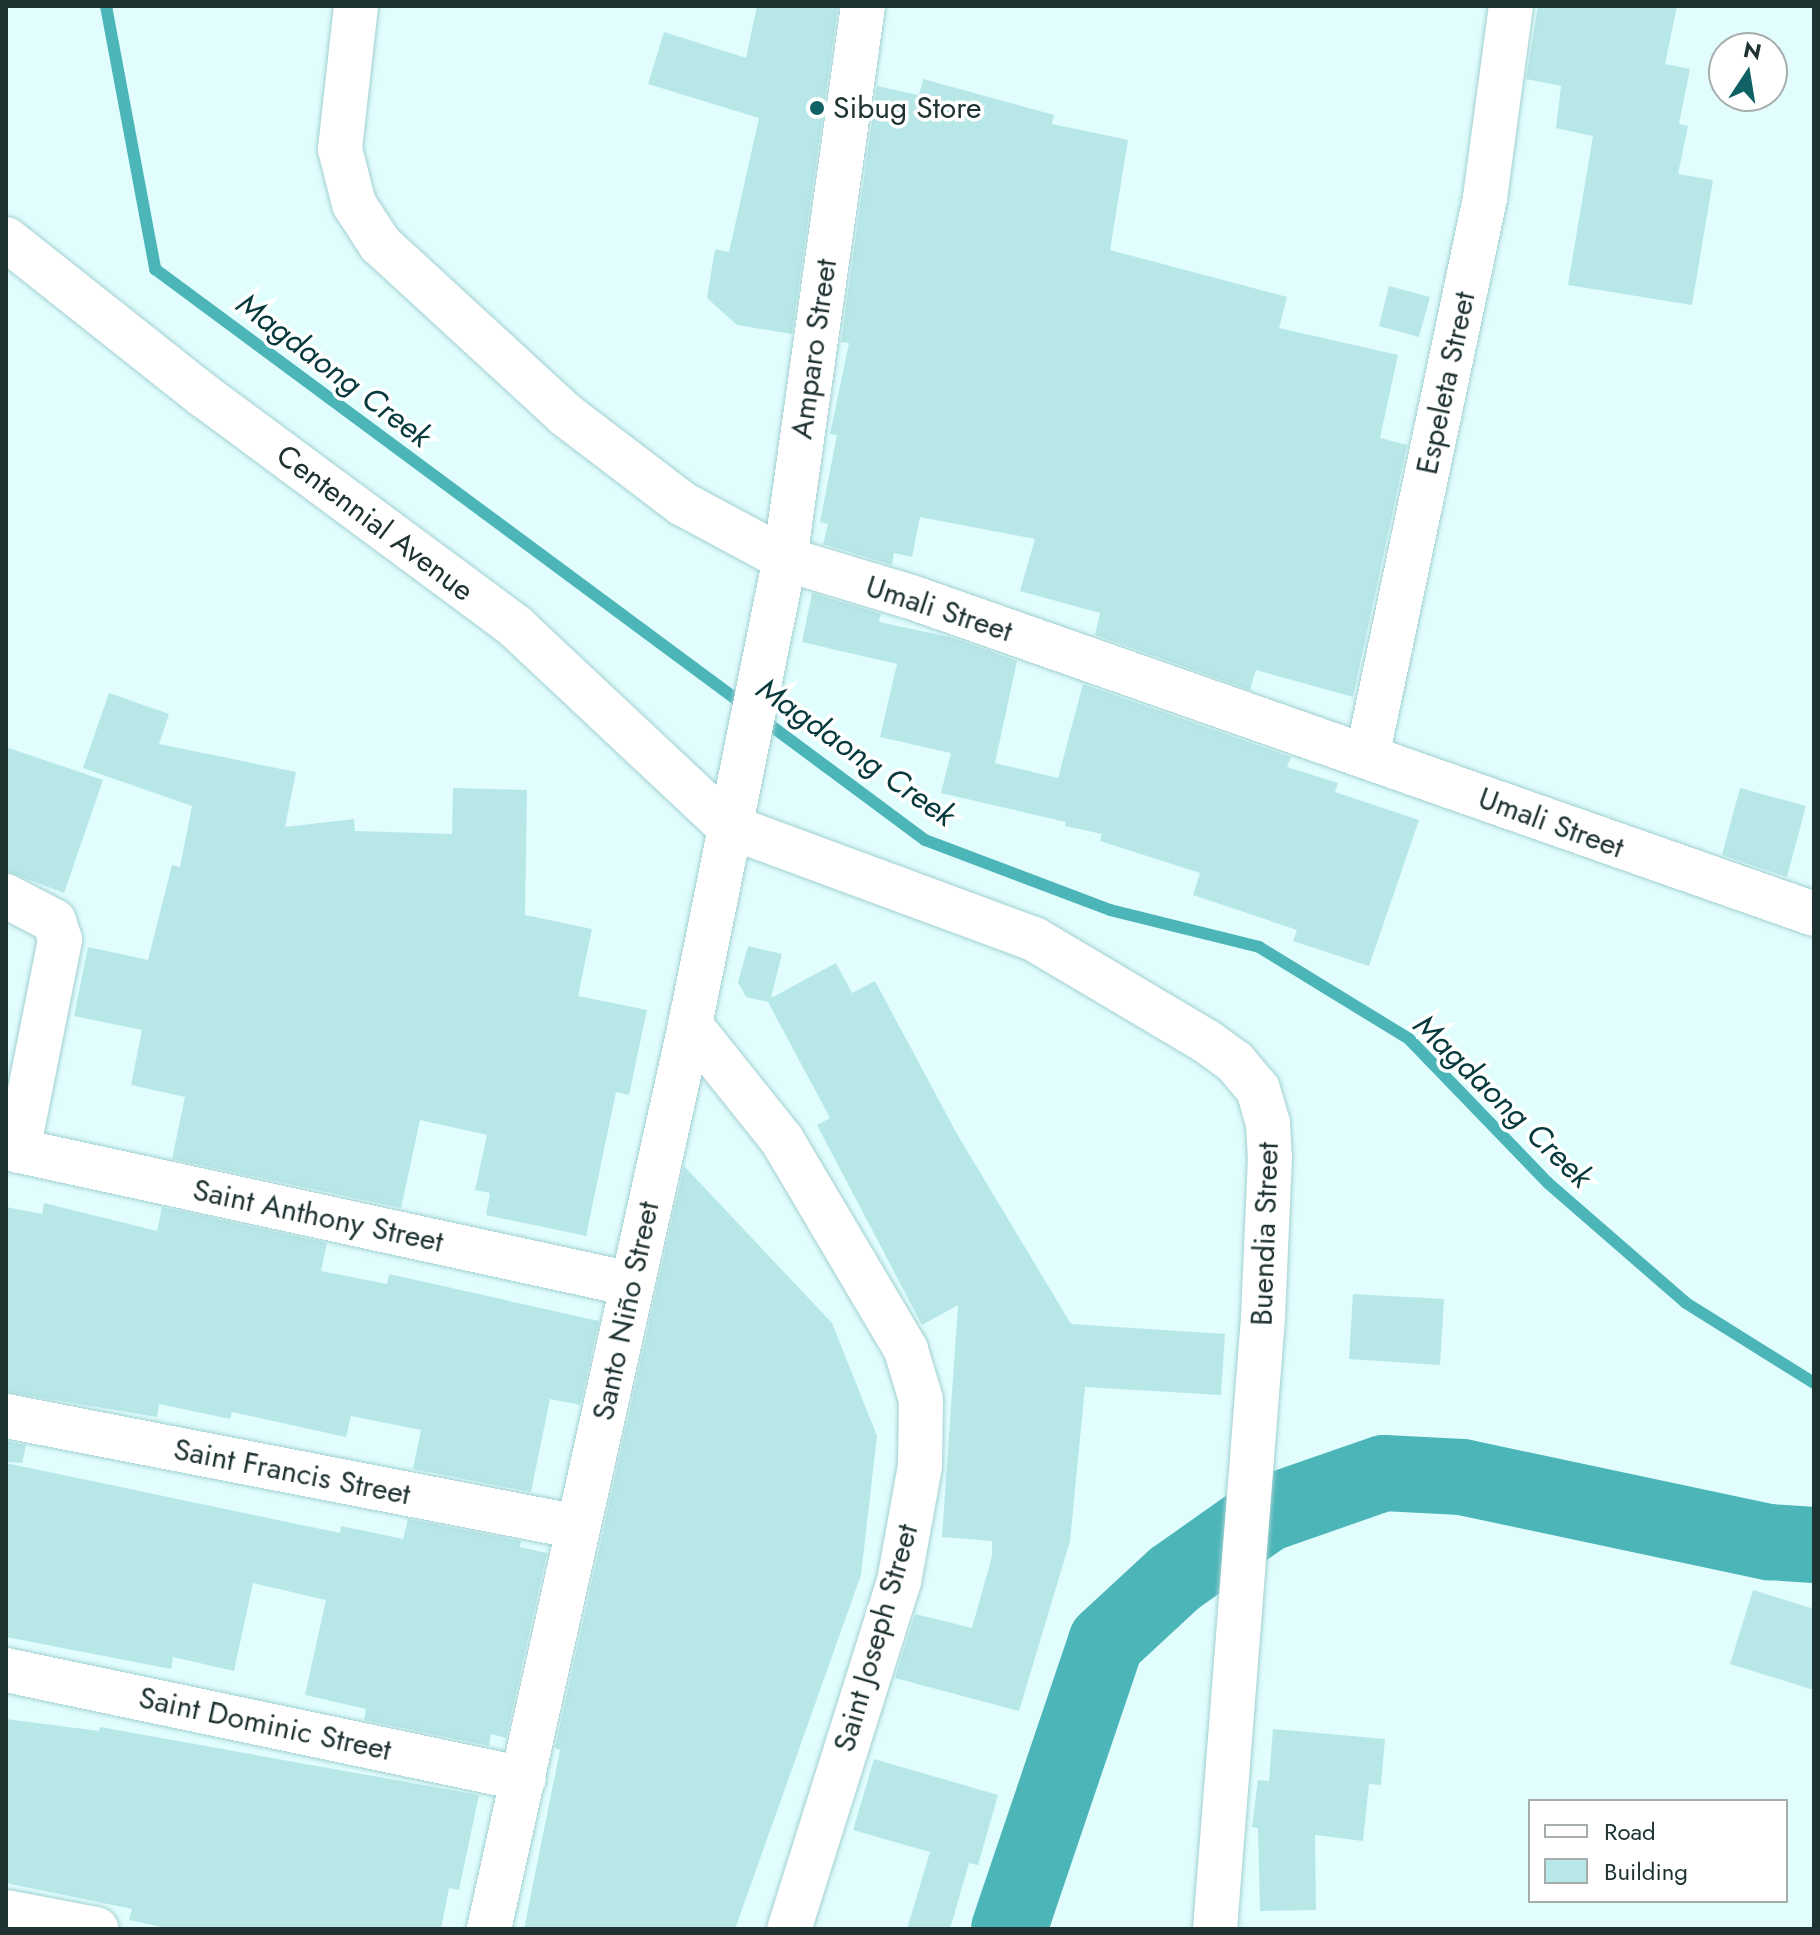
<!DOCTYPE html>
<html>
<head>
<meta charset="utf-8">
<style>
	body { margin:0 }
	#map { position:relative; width:1820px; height:1935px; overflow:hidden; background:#e1fdfe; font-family:Jost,sans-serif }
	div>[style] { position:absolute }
	.stream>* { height:12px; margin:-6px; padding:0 6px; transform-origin:6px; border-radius:6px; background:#4cb5b8 }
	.river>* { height:76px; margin:-38px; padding:0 38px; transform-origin:38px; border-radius:38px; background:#4cb5b8 }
	.building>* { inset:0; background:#b8e7e8 }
	.roads { filter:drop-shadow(0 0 2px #a2d0d1) drop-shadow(0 0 2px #a2d0d1) }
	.minor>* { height:44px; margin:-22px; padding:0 22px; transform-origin:22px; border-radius:22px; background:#fff }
	.dots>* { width:22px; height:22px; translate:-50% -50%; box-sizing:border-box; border:4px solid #fff; border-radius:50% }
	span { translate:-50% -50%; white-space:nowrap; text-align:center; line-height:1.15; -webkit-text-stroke:7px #fff; paint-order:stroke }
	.poi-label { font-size:30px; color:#203333 }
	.left { translate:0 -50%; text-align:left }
	.street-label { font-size:30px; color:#203333 }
	.water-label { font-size:32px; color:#073a3c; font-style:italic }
	.frame { position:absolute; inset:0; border:8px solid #203333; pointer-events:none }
	.legend { position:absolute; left:1528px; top:1799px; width:260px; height:104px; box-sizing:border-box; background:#fff; border:2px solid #a6adad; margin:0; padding:10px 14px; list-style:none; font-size:24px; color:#203333 }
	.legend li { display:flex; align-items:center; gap:16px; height:40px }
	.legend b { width:40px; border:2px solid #a6adad }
	.north { position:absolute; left:1708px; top:32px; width:80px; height:80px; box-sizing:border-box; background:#fff; border:2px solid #a6adad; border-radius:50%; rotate:12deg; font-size:22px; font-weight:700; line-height:32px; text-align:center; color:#203333 }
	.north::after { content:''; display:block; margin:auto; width:28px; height:36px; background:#106164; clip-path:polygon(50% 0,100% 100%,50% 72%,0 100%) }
</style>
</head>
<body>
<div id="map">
	<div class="stream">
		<i style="left:106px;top:6px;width:268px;rotate:79.4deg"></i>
		<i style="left:155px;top:269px;width:738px;rotate:36.51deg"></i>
		<i style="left:762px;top:719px;width:203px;rotate:36.6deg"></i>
		<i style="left:925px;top:840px;width:198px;rotate:20.7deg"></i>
		<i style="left:1110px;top:910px;width:154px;rotate:13.9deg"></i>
		<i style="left:1259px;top:947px;width:176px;rotate:31.5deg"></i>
		<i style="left:1409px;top:1039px;width:200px;rotate:46deg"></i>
		<i style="left:1548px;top:1183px;width:183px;rotate:41deg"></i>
		<i style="left:1686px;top:1303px;width:151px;rotate:32deg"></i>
	</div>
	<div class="river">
		<i style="left:1009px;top:1929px;width:303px;rotate:-71.3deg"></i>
		<i style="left:1106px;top:1642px;width:93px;rotate:-42.8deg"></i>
		<i style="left:1174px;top:1579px;width:113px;rotate:-35.2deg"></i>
		<i style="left:1266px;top:1514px;width:125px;rotate:-19.2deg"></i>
		<i style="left:1384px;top:1473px;width:78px;rotate:2.9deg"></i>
		<i style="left:1462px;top:1477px;width:314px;rotate:12deg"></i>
		<i style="left:1769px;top:1542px;width:45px;rotate:3.8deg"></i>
	</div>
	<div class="building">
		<i style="clip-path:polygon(757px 6px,838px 6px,792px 334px,737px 325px,707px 298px,715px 249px,729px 252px,759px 118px,648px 84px,664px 32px,746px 58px)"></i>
		<i style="clip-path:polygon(1538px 6px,1677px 6px,1665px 64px,1690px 69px,1679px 124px,1688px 126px,1678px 174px,1713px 180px,1692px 305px,1568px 285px,1593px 136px,1556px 128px,1561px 86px,1526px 79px)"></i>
		<i style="clip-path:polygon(923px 79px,1054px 115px,1052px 124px,1128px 140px,1110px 250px,1287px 297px,1279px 328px,1398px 355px,1380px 438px,1407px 445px,1353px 697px,1256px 670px,1250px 690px,1095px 635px,1100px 613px,1020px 591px,1035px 539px,920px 517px,912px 557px,894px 553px,892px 565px,823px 544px,828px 524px,820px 522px,837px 435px,830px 434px,849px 343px,841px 342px,877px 86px,919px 95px)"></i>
		<i style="clip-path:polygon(1389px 286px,1430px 297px,1419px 337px,1379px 326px)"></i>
		<i style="clip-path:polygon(812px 593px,881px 614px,879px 622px,954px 638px,1017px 661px,995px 763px,1058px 778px,1083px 684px,1291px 757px,1287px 767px,1338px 783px,1335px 792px,1419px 820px,1369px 966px,1293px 941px,1297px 930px,1193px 895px,1200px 873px,1100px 841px,1102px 834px,1065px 826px,1066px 822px,941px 793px,951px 753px,880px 737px,897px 664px,802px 642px)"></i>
		<i style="clip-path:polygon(109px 693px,169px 714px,159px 744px,296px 772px,285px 827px,354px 819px,355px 831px,452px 834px,453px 788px,527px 790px,525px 915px,592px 929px,578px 996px,647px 1010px,629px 1095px,616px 1092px,586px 1236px,486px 1215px,490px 1193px,475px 1190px,487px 1135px,420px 1120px,401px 1208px,172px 1159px,185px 1097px,131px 1085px,142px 1030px,74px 1016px,88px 947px,148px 960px,172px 865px,180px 867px,192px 806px,83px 768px)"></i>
		<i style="clip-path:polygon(6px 747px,103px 780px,64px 893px,6px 871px)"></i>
		<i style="clip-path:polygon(1740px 788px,1806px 806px,1787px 877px,1722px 855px)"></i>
		<i style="clip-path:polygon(748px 946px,782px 954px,771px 998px,836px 963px,852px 993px,875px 981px,957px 1134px,1071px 1324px,1225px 1334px,1221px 1395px,1085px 1387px,1070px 1541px,1019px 1711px,895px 1678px,915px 1614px,972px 1628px,992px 1556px,992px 1541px,942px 1537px,958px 1305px,922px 1325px,817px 1125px,830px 1118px,768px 1002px,746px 997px,738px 982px)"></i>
		<i style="clip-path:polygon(684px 1166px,832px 1323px,877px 1436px,861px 1575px,735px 1929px,524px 1929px,560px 1750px,555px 1748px)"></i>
		<i style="clip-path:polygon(44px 1203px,157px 1231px,162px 1207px,327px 1243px,321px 1271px,387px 1284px,389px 1274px,599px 1321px,580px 1405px,550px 1399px,531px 1492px,413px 1469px,421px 1430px,351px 1416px,346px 1437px,232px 1412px,230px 1419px,159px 1404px,157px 1417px,6px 1392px,6px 1207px,42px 1214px)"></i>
		<i style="clip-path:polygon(1353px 1294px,1444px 1299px,1440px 1365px,1349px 1359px)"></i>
		<i style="clip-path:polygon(6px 1441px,26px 1445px,22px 1463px,6px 1462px)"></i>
		<i style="clip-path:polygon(6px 1463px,340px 1533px,341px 1526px,403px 1539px,408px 1519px,521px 1541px,520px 1547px,547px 1553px,506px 1738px,491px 1734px,489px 1746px,364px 1720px,366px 1709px,305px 1695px,326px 1600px,253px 1583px,234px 1671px,173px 1657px,171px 1669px,6px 1637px)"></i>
		<i style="clip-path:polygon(1753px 1590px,1814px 1609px,1814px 1690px,1730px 1664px)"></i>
		<i style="clip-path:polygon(6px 1719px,99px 1731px,100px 1727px,479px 1795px,459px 1890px,449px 1888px,441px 1929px,171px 1929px,129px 1920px,132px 1909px,6px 1883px)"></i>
		<i style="clip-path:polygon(1273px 1729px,1385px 1739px,1381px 1785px,1369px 1784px,1363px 1841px,1315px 1835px,1316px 1910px,1260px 1911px,1258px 1828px,1252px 1827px,1258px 1780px,1269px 1781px)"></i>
		<i style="clip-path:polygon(874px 1759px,998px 1795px,978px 1865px,969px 1863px,950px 1929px,907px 1929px,930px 1852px,853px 1830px)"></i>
	</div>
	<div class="roads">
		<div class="minor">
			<i style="left:356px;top:6px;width:144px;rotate:96.4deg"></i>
			<i style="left:340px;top:149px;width:57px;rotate:75.7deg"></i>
			<i style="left:354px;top:204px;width:48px;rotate:57deg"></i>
			<i style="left:380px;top:244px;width:253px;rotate:42.6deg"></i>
			<i style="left:566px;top:415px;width:147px;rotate:37.3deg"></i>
			<i style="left:683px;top:504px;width:116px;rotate:28.3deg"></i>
			<i style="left:785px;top:559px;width:132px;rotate:16.8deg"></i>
			<i style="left:911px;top:597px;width:957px;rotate:19.34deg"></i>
			<i style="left:6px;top:239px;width:251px;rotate:38.4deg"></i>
			<i style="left:203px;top:395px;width:390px;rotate:36.5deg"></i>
			<i style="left:516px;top:627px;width:291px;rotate:43.2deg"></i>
			<i style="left:728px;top:826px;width:326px;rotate:20.3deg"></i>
			<i style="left:1034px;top:939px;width:200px;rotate:30.7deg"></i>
			<i style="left:1206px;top:1041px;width:36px;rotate:36deg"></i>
			<i style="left:1235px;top:1062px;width:35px;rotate:50deg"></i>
			<i style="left:1258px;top:1089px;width:35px;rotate:74deg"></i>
			<i style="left:1268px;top:1123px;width:34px;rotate:87deg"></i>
			<i style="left:1270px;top:1157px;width:161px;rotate:92.5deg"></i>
			<i style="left:1263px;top:1318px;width:613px;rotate:94.49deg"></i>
			<i style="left:1367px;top:757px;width:571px;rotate:-78.08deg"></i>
			<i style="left:1485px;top:198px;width:194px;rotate:-82.3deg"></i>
			<i style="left:6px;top:896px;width:54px;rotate:27.5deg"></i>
			<i style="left:54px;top:921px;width:20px;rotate:72deg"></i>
			<i style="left:60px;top:940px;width:215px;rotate:101.3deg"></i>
			<i style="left:690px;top:1025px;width:147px;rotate:51.3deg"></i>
			<i style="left:782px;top:1140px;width:244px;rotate:59.4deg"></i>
			<i style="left:906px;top:1350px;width:52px;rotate:73.3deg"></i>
			<i style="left:921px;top:1400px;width:66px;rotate:90.9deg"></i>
			<i style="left:920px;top:1466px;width:117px;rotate:100.3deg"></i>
			<i style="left:899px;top:1581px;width:365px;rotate:107.5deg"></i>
			<i style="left:6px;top:1148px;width:640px;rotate:12.28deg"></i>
			<i style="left:6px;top:1416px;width:583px;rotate:10.98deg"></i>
			<i style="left:6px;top:1670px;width:529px;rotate:11.88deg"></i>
			<i style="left:6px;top:1912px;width:92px;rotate:10.7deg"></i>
			<i style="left:489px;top:1929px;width:926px;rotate:-77.46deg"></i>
			<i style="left:690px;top:1025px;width:476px;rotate:-78.5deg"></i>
			<i style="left:785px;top:559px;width:558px;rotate:-81.97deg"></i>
		</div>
	</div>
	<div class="dots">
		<i style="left:817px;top:108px;background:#106164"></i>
	</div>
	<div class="poi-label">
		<span class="left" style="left:833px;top:108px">Sibug Store</span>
	</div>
	<div class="street-label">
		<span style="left:814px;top:349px;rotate:-82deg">Amparo Street</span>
		<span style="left:1446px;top:383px;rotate:-78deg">Espeleta Street</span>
		<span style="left:375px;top:523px;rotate:37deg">Centennial Avenue</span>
		<span style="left:939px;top:609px;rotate:18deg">Umali Street</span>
		<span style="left:1551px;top:823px;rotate:20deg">Umali Street</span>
		<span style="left:318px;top:1216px;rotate:12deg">Saint Anthony Street</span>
		<span style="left:1265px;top:1234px;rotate:-88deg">Buendia Street</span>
		<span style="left:626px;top:1311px;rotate:-78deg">Santo Niño Street</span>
		<span style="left:292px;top:1472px;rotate:11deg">Saint Francis Street</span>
		<span style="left:876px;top:1638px;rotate:-74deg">Saint Joseph Street</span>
		<span style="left:265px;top:1724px;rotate:12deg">Saint Dominic Street</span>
	</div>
	<div class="water-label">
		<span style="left:334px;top:370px;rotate:37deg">Magdaong Creek</span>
		<span style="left:856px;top:752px;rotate:35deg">Magdaong Creek</span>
		<span style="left:1503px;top:1101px;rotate:44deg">Magdaong Creek</span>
	</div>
	<div class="frame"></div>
	<ul class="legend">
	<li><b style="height:10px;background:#fff"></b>Road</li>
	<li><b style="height:22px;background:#b8e7e8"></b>Building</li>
	</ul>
	<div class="north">N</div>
</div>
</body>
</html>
